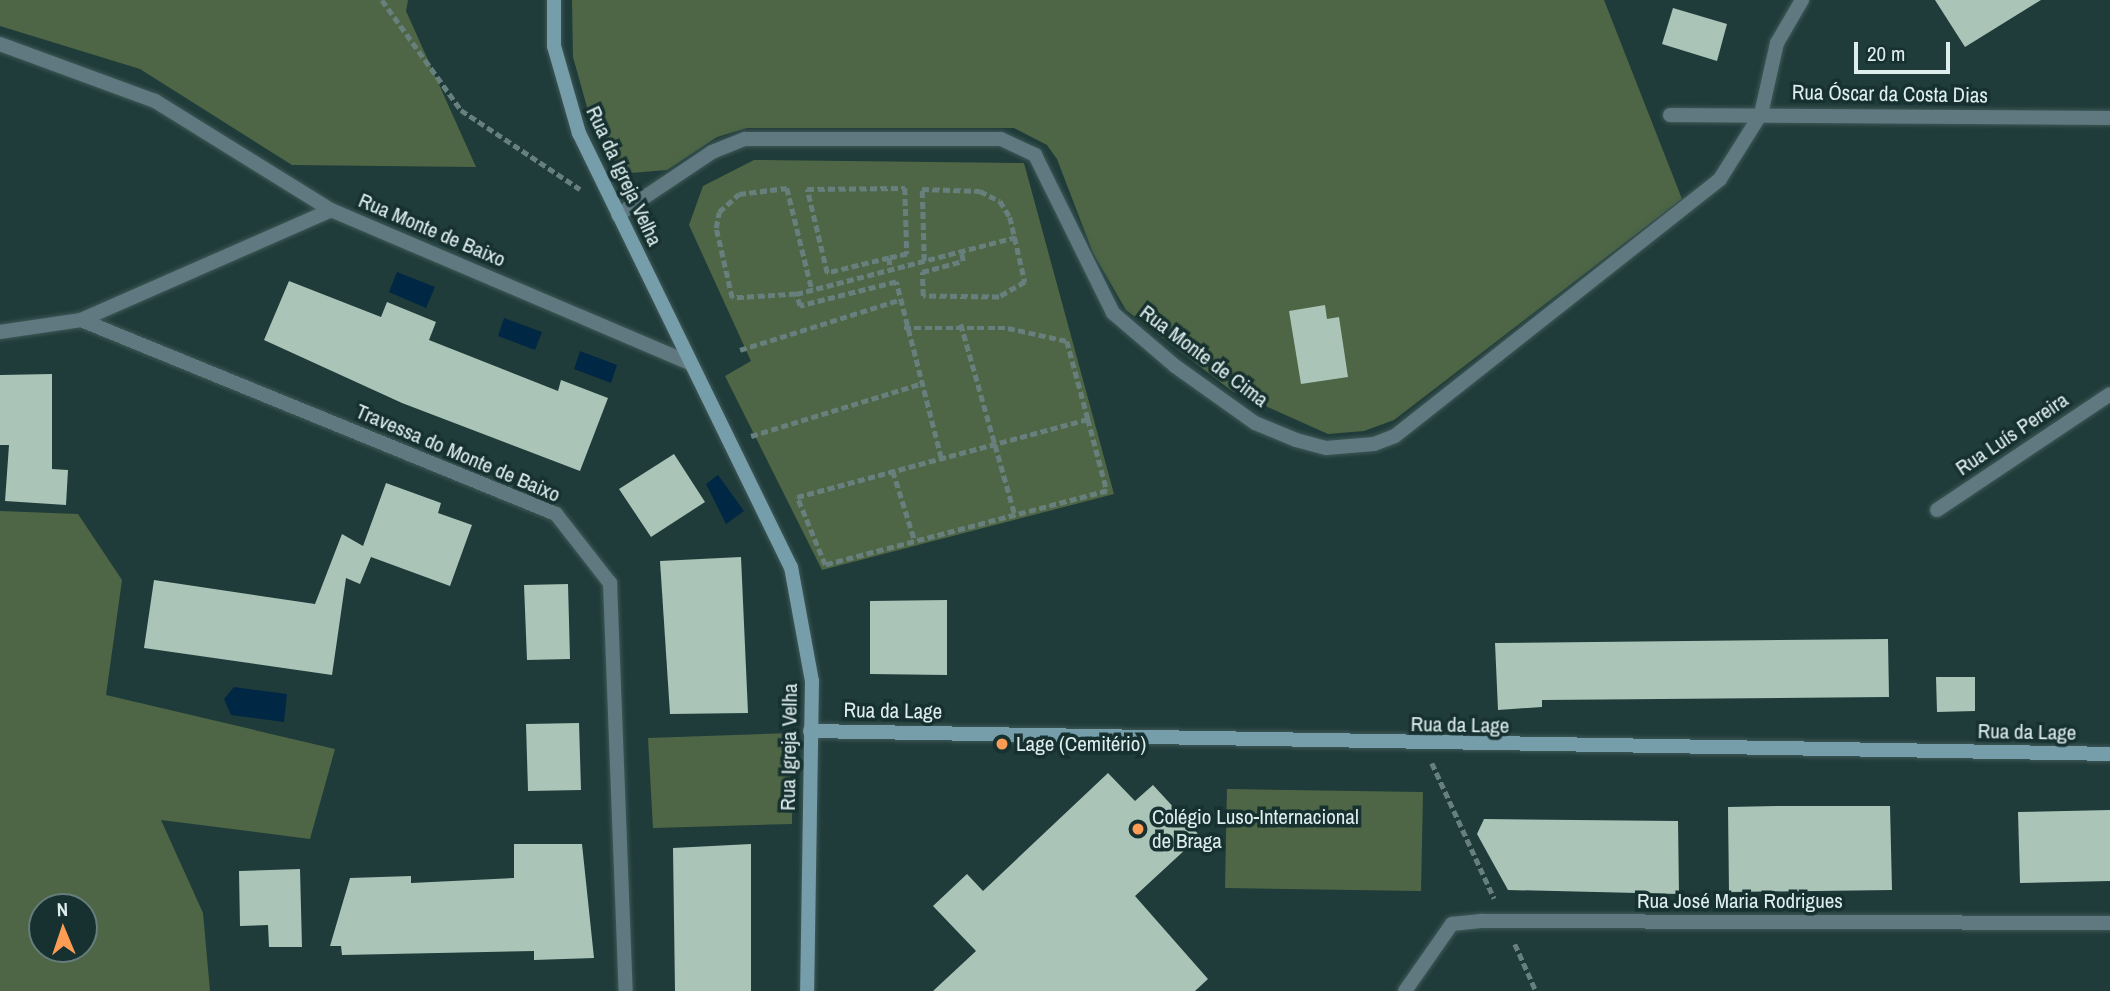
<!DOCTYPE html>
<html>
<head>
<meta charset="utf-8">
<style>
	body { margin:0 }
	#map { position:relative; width:2110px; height:991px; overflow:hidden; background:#203c3a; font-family:"Archivo Narrow",sans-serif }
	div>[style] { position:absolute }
	.green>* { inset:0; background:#4e6645 }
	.water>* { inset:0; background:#002744 }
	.building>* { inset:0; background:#aac4b7 }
	.path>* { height:4.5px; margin-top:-2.25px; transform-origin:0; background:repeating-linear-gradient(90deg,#677f7d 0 7px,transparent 0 10.5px) }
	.roads { filter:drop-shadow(0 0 2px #3e5857) drop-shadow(0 0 2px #3e5857) }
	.street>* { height:14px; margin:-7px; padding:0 7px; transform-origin:7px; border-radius:7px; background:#607980 }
	.secondary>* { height:14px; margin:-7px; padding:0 7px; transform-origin:7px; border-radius:7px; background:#769eaa }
	.dots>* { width:19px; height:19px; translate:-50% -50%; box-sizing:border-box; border:4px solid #163130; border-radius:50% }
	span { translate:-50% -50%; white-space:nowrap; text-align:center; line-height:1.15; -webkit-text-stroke:7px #163130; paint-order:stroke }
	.street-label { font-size:21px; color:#deeeed }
	.poi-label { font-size:21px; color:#deeeed }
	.left { translate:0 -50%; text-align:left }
	.north { position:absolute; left:28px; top:893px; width:70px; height:70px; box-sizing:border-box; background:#163130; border:2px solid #667d7c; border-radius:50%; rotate:358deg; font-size:19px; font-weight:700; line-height:28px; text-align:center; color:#deeeed }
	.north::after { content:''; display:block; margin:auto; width:24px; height:32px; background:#fd9c55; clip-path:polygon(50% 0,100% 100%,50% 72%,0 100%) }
	.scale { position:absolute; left:1854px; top:42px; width:96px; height:32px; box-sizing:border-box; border:4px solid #deeeed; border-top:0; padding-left:9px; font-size:21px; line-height:24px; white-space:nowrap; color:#deeeed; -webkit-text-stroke:5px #163130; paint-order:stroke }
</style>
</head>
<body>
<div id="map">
	<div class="green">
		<i style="clip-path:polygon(0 0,408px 0,406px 11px,476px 167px,292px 165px,140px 69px,0 26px)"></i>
		<i style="clip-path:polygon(572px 0,1604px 0,1682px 199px,1394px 420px,1364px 431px,1328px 434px,1232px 391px,1126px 310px,1093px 253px,1057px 159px,1047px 145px,1014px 128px,747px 128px,717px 137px,667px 170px,618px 174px,587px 107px,573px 57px)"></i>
		<i style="clip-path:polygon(754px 160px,1024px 163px,1114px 494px,822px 570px,725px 376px,751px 361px,689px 225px,703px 186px)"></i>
		<i style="clip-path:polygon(evenodd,0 511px,78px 514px,122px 580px,106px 695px,335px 749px,310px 839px,161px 820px,203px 913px,210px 991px,0 991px,0 511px,42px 907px,84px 907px,84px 949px,42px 949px,42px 907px)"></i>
		<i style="clip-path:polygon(793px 733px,792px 824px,653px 828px,648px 738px)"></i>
		<i style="clip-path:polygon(1227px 789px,1423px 792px,1421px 891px,1225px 888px)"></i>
	</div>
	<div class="water">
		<i style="clip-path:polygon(397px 272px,435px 287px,426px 308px,389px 292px)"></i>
		<i style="clip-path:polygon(504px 318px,542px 332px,535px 350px,498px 336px)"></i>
		<i style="clip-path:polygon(580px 351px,617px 365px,611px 383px,574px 369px)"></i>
		<i style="clip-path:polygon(718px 475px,744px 511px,726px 524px,706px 484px)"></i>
		<i style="clip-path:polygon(234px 687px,287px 694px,284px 722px,231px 715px,224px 699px)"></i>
	</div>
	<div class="building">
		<i style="clip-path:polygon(1935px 0,2041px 0,1965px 47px)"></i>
		<i style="clip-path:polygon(1673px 8px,1727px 24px,1717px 61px,1662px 44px)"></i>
		<i style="clip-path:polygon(289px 281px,381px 317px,387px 302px,436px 322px,429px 340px,558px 391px,561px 380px,608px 398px,580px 471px,402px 403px,264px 340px)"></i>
		<i style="clip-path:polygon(1325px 305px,1327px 319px,1339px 317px,1348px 377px,1301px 384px,1289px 311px)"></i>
		<i style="clip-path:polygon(52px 374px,52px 469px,68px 470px,66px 505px,5px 501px,9px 445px,0 445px,0 375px)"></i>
		<i style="clip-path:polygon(674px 454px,705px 502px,651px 537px,619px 489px)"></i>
		<i style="clip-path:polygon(386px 483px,441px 503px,438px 513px,472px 525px,450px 586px,371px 557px,360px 584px,346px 578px,332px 675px,144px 648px,154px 580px,315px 604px,342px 534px,363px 546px)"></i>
		<i style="clip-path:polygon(741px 557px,748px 713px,670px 714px,660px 561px)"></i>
		<i style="clip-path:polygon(568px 584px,570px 659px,527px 660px,524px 585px)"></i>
		<i style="clip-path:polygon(947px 600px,947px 675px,870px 674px,870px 601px)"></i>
		<i style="clip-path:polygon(1888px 639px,1889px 697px,1542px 700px,1542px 707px,1498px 710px,1495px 643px)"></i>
		<i style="clip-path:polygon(1936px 677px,1975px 677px,1975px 711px,1937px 712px)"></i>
		<i style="clip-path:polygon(579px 723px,581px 790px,528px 791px,526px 724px)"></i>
		<i style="clip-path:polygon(1108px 773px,1135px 801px,1153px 785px,1200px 836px,1135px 896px,1208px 979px,1195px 991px,933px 991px,976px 951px,933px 906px,967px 874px,983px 891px)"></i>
		<i style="clip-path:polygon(1777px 806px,1890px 806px,1892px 890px,1729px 892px,1728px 807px)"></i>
		<i style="clip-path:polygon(2110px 810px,2110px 881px,2020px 883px,2018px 812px)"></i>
		<i style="clip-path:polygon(1484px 819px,1678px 821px,1679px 894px,1508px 890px,1477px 834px)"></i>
		<i style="clip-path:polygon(514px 844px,582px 844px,594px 958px,534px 960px,534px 951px,342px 955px,341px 946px,330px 946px,350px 878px,411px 876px,411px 883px,514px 878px)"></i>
		<i style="clip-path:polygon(751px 844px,751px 991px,675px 991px,673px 848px)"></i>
		<i style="clip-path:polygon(300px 869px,302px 947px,269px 947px,268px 925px,240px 926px,239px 871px)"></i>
	</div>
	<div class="path">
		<i style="left:382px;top:0;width:135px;rotate:54.3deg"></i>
		<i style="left:461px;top:110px;width:143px;rotate:33.6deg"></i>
		<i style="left:889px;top:258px;width:64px;rotate:166.4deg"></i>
		<i style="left:827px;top:273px;width:86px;rotate:-103.4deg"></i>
		<i style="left:807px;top:189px;width:98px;rotate:-0.6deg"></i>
		<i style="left:905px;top:188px;width:66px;rotate:88.3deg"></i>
		<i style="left:907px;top:254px;width:18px;rotate:167deg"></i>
		<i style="left:889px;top:258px;width:12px;rotate:81deg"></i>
		<i style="left:924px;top:261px;width:72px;rotate:-91.6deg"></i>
		<i style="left:922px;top:189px;width:58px;rotate:2deg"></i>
		<i style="left:980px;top:191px;width:22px;rotate:27deg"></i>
		<i style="left:1000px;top:201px;width:19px;rotate:58deg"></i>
		<i style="left:1010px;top:217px;width:67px;rotate:77deg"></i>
		<i style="left:1025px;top:282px;width:30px;rotate:150deg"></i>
		<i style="left:999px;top:297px;width:76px;rotate:-179.2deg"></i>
		<i style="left:923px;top:296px;width:24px;rotate:-92deg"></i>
		<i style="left:922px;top:272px;width:42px;rotate:-15deg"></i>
		<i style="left:963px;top:261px;width:10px;rotate:-101deg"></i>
		<i style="left:796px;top:294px;width:64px;rotate:176.4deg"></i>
		<i style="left:732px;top:298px;width:72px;rotate:-102.9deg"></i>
		<i style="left:716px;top:228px;width:16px;rotate:-79deg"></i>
		<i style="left:719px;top:212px;width:27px;rotate:-42deg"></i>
		<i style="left:739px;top:194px;width:48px;rotate:-7.1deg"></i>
		<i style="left:787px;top:188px;width:105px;rotate:76.2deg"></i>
		<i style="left:961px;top:324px;width:198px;rotate:74.2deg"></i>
		<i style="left:904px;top:328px;width:104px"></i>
		<i style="left:1008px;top:328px;width:60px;rotate:12.4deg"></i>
		<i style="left:1067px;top:341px;width:81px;rotate:74.9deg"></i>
		<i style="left:1088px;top:419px;width:74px;rotate:75.2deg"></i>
		<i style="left:1107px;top:491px;width:292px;rotate:165.3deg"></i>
		<i style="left:825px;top:565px;width:74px;rotate:-112.4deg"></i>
		<i style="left:797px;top:497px;width:301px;rotate:-15deg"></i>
		<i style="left:740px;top:350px;width:167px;rotate:-17.5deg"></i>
		<i style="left:751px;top:436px;width:177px;rotate:-17.1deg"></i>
		<i style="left:941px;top:458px;width:182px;rotate:-104.3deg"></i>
		<i style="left:896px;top:282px;width:99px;rotate:166deg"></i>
		<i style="left:800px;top:306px;width:13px;rotate:-108deg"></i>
		<i style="left:796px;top:294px;width:227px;rotate:-14.5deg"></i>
		<i style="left:893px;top:471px;width:73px;rotate:72.6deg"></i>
		<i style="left:1432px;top:763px;width:149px;rotate:65.3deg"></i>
		<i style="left:1515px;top:944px;width:51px;rotate:65.9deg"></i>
	</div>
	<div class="roads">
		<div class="street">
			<i style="left:0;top:44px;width:165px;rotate:20.2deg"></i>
			<i style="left:155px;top:101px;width:207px;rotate:31.8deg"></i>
			<i style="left:1670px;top:115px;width:440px;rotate:0.4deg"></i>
			<i style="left:618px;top:215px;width:113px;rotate:-33.8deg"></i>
			<i style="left:712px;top:152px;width:35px;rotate:-22deg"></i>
			<i style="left:745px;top:139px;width:256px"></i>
			<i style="left:1001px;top:139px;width:38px;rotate:25deg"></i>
			<i style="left:1035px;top:155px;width:176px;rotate:63.7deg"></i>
			<i style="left:1113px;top:313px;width:82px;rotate:40.5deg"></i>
			<i style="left:1175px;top:366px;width:98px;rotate:35.5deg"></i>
			<i style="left:1255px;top:423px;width:44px;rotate:22.5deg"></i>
			<i style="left:1296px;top:440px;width:31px;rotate:15deg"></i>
			<i style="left:1326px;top:448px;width:48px;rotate:-4.8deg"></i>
			<i style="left:1374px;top:444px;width:22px;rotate:-21deg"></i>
			<i style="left:1395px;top:436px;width:414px;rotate:-38.3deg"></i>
			<i style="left:1720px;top:179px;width:77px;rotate:-57.8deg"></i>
			<i style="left:1761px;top:114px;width:73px;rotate:-77.3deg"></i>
			<i style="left:1777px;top:43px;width:50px;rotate:-59.8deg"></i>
			<i style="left:81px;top:320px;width:513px;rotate:22.22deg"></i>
			<i style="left:556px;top:514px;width:88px;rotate:52deg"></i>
			<i style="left:610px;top:583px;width:408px;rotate:87.8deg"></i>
			<i style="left:0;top:332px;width:82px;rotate:-8.4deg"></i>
			<i style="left:81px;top:320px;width:273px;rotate:-23.7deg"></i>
			<i style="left:331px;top:210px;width:388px;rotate:23.1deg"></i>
			<i style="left:1937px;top:510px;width:208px;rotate:-33.8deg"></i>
			<i style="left:1405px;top:991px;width:82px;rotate:-55deg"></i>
			<i style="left:1452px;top:924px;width:31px;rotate:-6deg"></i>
			<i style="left:1483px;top:921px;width:627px;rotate:0.18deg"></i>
		</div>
		<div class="secondary">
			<i style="left:554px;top:0;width:46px;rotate:90deg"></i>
			<i style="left:554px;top:46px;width:91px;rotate:74deg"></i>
			<i style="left:579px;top:133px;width:483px;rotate:64deg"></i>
			<i style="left:791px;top:567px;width:116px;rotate:79.6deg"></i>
			<i style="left:812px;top:681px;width:310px;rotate:90.9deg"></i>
			<i style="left:810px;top:731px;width:1300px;rotate:1.01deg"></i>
		</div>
	</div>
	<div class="dots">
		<i style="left:1002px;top:744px;background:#fd9c55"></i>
		<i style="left:1138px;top:829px;background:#fd9c55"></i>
	</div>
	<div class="street-label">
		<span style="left:1890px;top:94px;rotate:1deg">Rua Óscar da Costa Dias</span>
		<span style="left:624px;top:176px;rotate:65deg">Rua da Igreja Velha</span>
		<span style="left:432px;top:230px;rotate:23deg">Rua Monte de Baixo</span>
		<span style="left:1204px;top:356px;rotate:37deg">Rua Monte de Cima</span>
		<span style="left:2012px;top:434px;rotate:-34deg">Rua Luís Pereira</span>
		<span style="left:458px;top:453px;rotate:23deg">Travessa do Monte de Baixo</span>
		<span style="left:893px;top:711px;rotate:1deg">Rua da Lage</span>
		<span style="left:1460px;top:725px;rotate:1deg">Rua da Lage</span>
		<span style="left:2027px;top:732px;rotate:1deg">Rua da Lage</span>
		<span style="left:789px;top:747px;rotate:-89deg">Rua Igreja Velha</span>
		<span style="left:1740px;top:901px">Rua José Maria Rodrigues</span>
	</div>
	<div class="poi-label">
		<span class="left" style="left:1016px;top:744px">Lage (Cemitério)</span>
		<span class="left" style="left:1152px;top:829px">Colégio Luso-Internacional<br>de Braga</span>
	</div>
	<div class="north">N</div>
	<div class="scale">20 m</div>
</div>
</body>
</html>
